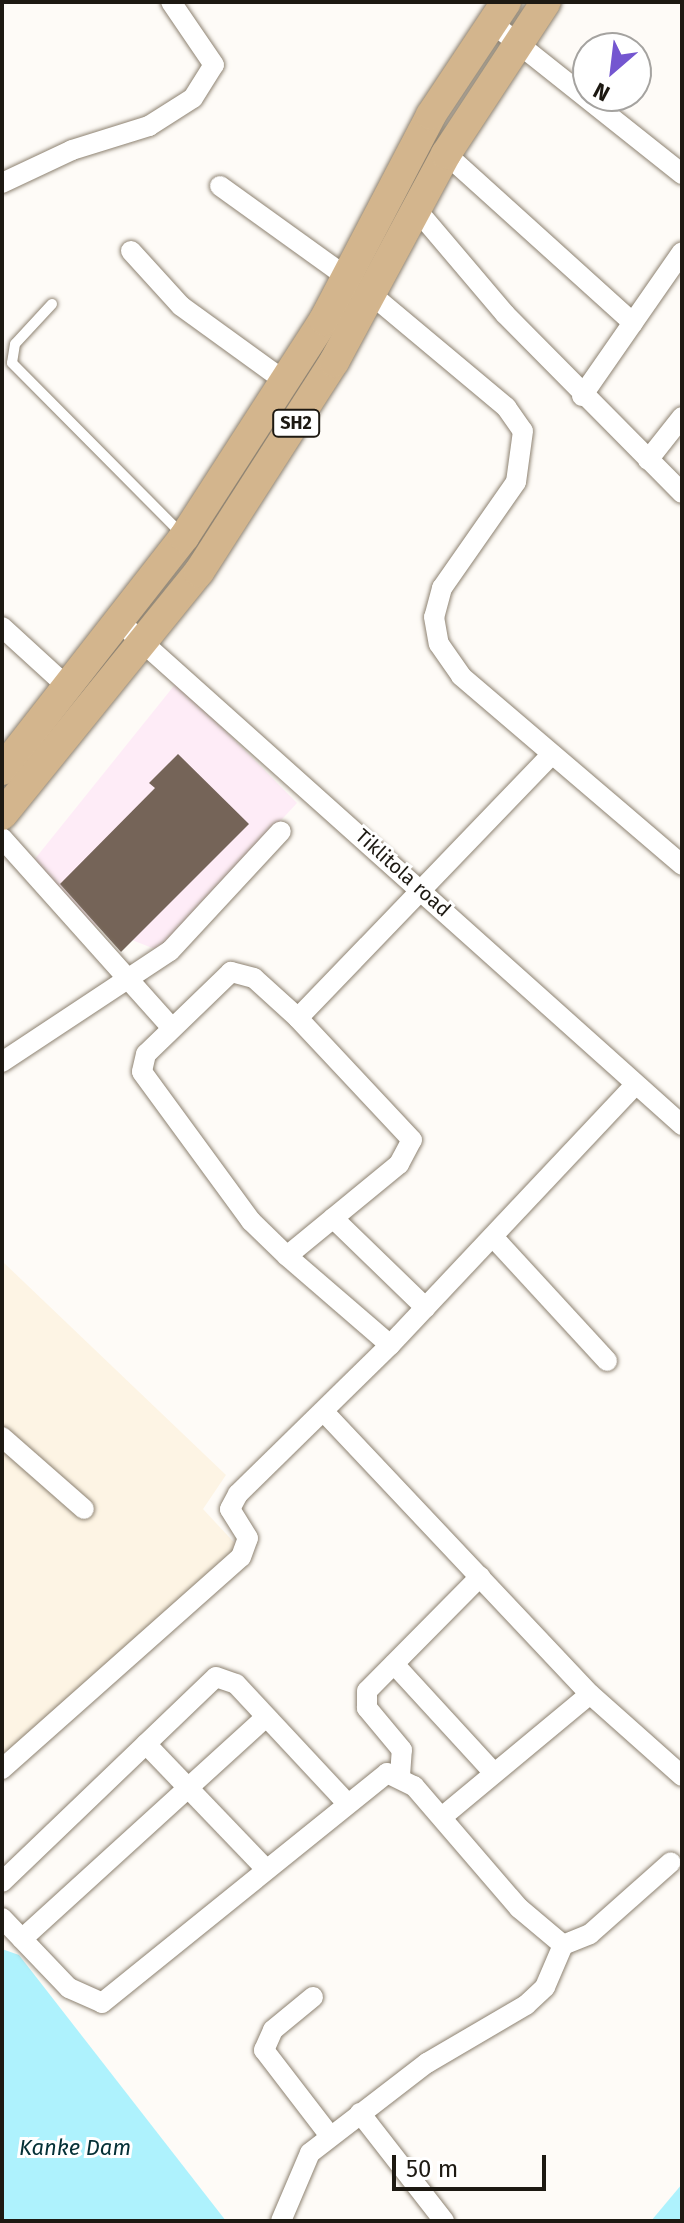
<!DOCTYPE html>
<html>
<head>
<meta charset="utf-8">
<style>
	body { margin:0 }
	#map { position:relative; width:684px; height:2223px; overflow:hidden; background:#fefbf7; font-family:"Fira Sans",sans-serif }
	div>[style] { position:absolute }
	.commercial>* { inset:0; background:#feecf7 }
	.built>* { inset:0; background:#fdf4e4 }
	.water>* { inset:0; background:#aef2fd }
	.building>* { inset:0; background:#756458 }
	.roads { filter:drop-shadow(0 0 2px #8d8271) drop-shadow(0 0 2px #8d8271) }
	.service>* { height:10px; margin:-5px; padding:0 5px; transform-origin:5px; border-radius:5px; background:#fff }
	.minor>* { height:20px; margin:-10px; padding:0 10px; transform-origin:10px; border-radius:10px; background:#fff }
	.primary>* { height:30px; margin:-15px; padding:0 15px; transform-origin:15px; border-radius:15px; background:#d3b58d }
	span { translate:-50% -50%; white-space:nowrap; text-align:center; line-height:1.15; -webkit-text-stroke:6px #fff; paint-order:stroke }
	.shield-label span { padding:2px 6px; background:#fff; border:2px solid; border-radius:6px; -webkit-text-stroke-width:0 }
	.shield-label { font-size:18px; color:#1d1912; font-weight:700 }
	.street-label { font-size:20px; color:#1d1912 }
	.water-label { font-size:22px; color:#043036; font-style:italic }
	.frame { position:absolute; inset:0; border:4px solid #1d1912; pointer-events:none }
	.north { position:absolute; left:572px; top:32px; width:80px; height:80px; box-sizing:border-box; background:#fff; border:2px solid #a5a3a0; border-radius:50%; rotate:208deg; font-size:22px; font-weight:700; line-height:32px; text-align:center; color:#1d1912 }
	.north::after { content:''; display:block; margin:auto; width:28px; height:36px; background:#7456d0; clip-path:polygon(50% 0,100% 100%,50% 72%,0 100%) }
	.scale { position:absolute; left:392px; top:2155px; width:154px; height:36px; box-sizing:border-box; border:4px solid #1d1912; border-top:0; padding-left:10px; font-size:24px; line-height:28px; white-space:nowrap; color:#1d1912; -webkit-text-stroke:6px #fff; paint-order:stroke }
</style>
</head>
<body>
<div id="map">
	<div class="commercial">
		<i style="clip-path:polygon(177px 682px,297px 803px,160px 951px,53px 909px,22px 875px)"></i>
	</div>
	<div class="built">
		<i style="clip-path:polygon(2px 1261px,226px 1475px,203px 1509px,243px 1552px,2px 1762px)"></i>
	</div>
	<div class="water">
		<i style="clip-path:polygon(2px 1949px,19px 1955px,226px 2221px,2px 2221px)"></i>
		<i style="clip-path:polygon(682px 2184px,682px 2221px,651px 2221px)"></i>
	</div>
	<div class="building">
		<i style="clip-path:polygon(178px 754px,249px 824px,121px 952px,60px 884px,155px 788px,149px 783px)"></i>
	</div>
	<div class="roads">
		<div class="service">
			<i style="left:52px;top:304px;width:54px;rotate:132.8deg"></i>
			<i style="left:15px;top:344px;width:19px;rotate:99deg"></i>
			<i style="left:12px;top:363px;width:243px;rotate:45.2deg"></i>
		</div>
		<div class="minor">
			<i style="left:491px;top:22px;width:244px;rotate:38.5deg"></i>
			<i style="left:446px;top:154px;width:252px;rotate:42.1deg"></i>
			<i style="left:2px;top:183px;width:77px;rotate:-25.2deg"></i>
			<i style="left:72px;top:150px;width:81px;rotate:-17.3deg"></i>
			<i style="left:149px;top:126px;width:52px;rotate:-32.5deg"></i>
			<i style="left:193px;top:98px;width:39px;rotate:-58deg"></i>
			<i style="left:214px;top:65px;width:76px;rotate:-124.3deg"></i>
			<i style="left:220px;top:186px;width:158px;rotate:35.7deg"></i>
			<i style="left:416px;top:209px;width:138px;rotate:49.7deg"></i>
			<i style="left:505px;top:314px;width:252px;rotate:45.3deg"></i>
			<i style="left:131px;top:251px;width:74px;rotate:47.7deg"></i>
			<i style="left:181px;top:306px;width:130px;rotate:35.9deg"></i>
			<i style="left:372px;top:295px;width:175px;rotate:39.9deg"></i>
			<i style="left:506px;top:407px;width:29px;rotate:55deg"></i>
			<i style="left:523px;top:431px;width:51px;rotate:97.8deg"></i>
			<i style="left:516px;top:482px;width:129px;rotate:124.9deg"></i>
			<i style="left:442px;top:588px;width:30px;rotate:105deg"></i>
			<i style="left:434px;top:617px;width:27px;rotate:80deg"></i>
			<i style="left:439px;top:644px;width:39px;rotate:55deg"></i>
			<i style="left:461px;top:676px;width:291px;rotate:40.5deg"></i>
			<i style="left:582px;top:396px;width:175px;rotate:-55.2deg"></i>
			<i style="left:648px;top:460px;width:55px;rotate:-51.7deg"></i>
			<i style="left:121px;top:623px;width:753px;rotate:41.82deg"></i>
			<i style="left:2px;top:627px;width:92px;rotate:42.4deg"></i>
			<i style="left:2px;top:838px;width:254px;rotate:48.2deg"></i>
			<i style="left:298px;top:1018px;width:366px;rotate:-46.1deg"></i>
			<i style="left:2px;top:1062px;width:201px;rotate:-33.5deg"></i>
			<i style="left:170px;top:951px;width:163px;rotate:-47.2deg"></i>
			<i style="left:333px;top:1218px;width:129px;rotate:44.1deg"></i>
			<i style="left:494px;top:1238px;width:167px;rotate:47.4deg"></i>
			<i style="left:287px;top:1256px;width:145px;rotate:-39.4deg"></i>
			<i style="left:399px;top:1164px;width:27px;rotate:-62deg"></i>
			<i style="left:412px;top:1140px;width:167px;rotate:-133.1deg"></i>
			<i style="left:298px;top:1018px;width:59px;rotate:-137.7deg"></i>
			<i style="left:254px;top:978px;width:24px;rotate:-165deg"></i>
			<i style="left:231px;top:972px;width:118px;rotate:136deg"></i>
			<i style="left:146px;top:1054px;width:18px;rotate:103deg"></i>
			<i style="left:142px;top:1072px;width:185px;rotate:53.8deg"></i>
			<i style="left:251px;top:1221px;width:50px;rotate:44.2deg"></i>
			<i style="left:287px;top:1256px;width:136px;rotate:40.8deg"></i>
			<i style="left:325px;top:1413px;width:386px;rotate:46.7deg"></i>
			<i style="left:590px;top:1694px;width:123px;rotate:41.7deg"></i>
			<i style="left:2px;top:1437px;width:109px;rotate:41.3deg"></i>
			<i style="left:394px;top:1664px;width:148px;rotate:47.5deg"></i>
			<i style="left:146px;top:1744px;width:170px;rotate:46.2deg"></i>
			<i style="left:2px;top:1769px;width:319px;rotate:-41.6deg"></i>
			<i style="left:241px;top:1557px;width:20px;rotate:-70deg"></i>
			<i style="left:248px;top:1538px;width:34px;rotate:-122deg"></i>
			<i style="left:230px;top:1509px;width:17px;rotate:-62deg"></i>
			<i style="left:238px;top:1494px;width:213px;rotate:-44.4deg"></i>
			<i style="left:390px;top:1345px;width:357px;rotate:-46.7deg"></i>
			<i style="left:400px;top:1776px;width:26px;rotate:-86deg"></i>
			<i style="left:402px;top:1750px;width:55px;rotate:-129.8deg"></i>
			<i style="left:367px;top:1708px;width:17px;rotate:-90deg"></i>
			<i style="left:367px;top:1691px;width:161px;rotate:-45.3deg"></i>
			<i style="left:442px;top:1817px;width:192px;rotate:-39.7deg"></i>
			<i style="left:2px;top:1882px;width:296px;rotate:-43.8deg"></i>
			<i style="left:216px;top:1677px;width:21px;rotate:19deg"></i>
			<i style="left:236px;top:1684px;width:160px;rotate:47deg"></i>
			<i style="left:2px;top:1918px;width:97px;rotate:46.3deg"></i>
			<i style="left:69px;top:1988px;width:36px;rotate:24deg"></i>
			<i style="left:102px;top:2003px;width:366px;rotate:-38.9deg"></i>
			<i style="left:387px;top:1773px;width:30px;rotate:26deg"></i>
			<i style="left:414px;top:1786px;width:161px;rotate:49.3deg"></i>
			<i style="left:519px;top:1908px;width:57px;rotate:40.1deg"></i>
			<i style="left:563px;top:1945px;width:29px;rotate:-22deg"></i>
			<i style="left:590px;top:1934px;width:108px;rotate:-41.6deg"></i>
			<i style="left:22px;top:1939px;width:330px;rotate:-42.3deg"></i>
			<i style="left:313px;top:1997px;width:52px;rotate:140.5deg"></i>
			<i style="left:273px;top:2030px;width:22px;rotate:114deg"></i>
			<i style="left:264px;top:2050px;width:108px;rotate:52.5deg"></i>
			<i style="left:360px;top:2113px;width:137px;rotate:52.1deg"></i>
			<i style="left:281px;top:2221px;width:74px;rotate:-66.9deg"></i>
			<i style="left:310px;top:2153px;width:148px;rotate:-37.6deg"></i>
			<i style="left:427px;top:2063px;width:115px;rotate:-30.4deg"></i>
			<i style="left:526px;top:2005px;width:26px;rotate:-43deg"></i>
			<i style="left:545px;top:1987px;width:46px;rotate:-66.8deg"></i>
		</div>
		<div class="primary">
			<i style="left:2px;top:770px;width:296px;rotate:-52deg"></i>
			<i style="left:184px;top:537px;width:258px;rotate:-57.2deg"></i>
			<i style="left:324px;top:320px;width:231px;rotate:-62.4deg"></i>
			<i style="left:431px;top:115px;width:136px;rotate:-56.4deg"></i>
			<i style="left:2px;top:815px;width:313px;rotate:-51deg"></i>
			<i style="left:199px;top:572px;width:250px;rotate:-57.3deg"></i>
			<i style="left:334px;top:362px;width:236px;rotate:-61.7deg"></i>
			<i style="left:446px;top:154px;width:182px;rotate:-56.7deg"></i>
		</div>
	</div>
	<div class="shield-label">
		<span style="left:296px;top:423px">SH2</span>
	</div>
	<div class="street-label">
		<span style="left:403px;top:873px;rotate:42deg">Tiklitola road</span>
	</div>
	<div class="water-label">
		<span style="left:75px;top:2148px">Kanke Dam</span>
	</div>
	<div class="frame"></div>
	<div class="north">N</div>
	<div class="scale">50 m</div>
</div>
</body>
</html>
